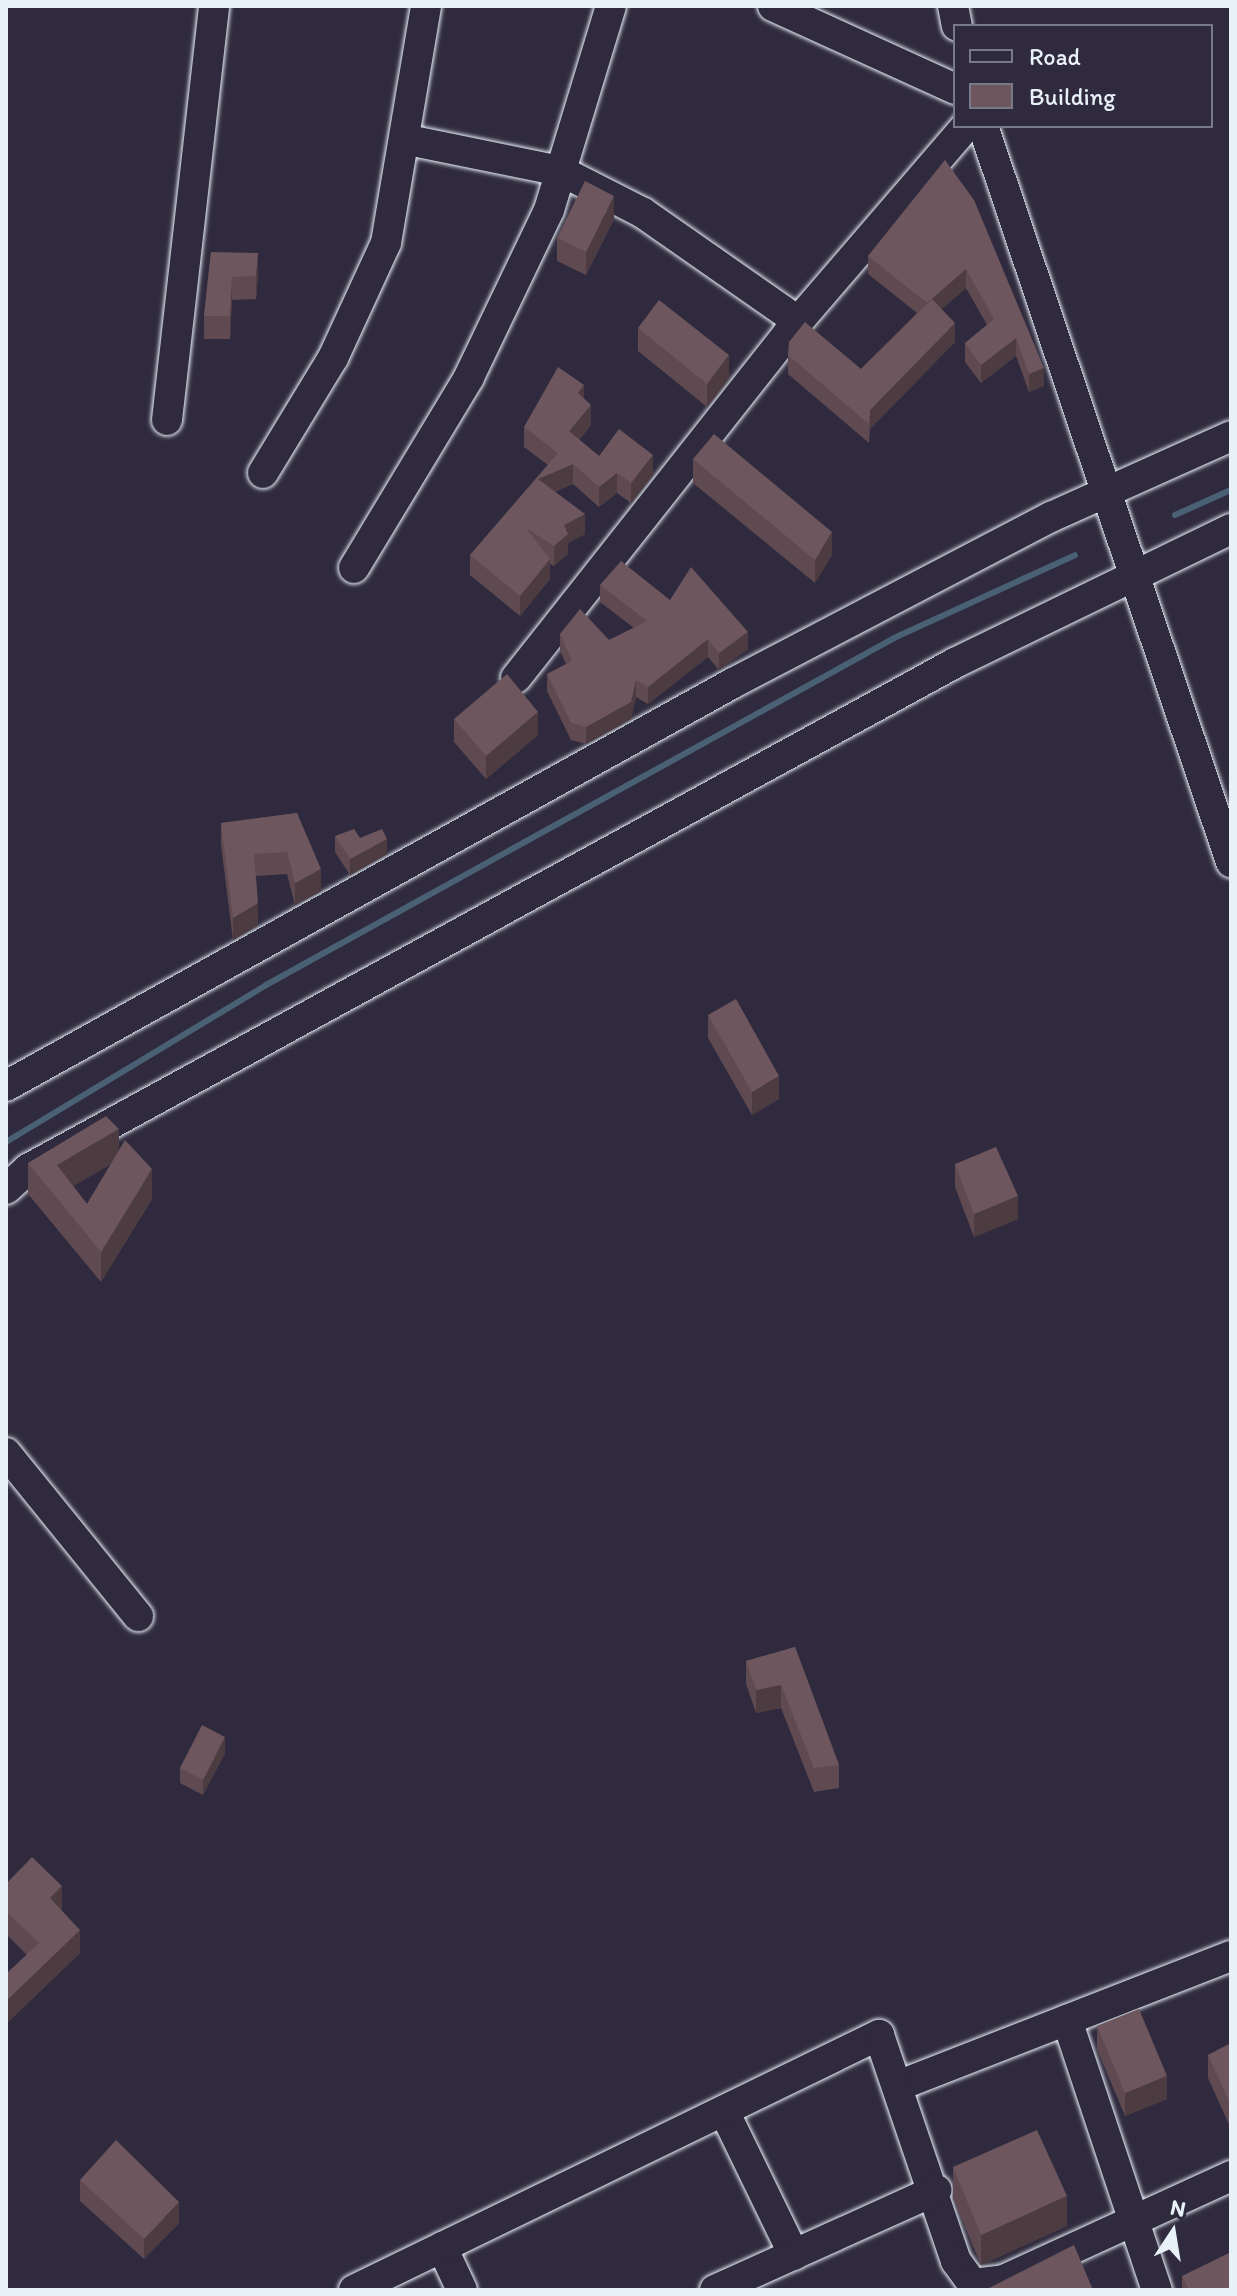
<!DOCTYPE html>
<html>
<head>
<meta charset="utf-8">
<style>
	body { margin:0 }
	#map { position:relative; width:1237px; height:2296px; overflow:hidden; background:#2f2a3d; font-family:Itim,sans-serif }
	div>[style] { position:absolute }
	.stream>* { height:6px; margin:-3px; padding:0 3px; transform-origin:3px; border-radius:3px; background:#4a6074 }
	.roads { filter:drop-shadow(0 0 2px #e8f1f8) drop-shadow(0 0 2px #e8f1f8) }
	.minor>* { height:30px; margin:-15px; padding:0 15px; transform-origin:15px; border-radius:15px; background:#2f2a3d }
	.wall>* { inset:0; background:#5e4a50 }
	.shaded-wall>* { inset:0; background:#4c3c41 }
	.building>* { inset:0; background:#6d565d }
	span { translate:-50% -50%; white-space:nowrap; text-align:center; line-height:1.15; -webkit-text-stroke:7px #2f2a3d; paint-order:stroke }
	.frame { position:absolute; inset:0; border:8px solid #e8f1f8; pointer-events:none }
	.legend { position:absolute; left:953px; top:24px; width:260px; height:104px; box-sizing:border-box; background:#2f2a3d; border:2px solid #797a88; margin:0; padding:10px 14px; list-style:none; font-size:24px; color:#e8f1f8 }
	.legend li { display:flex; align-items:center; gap:16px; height:40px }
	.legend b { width:40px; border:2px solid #797a88 }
	.north { position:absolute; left:1133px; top:2192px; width:80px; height:80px; -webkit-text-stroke:6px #2f2a3d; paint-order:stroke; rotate:12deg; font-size:22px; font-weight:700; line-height:32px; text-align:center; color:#e8f1f8 }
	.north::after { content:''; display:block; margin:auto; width:28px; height:36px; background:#e8f1f8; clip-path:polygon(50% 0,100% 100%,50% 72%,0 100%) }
</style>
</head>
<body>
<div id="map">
	<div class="stream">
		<i style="left:1175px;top:515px;width:61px;rotate:-24.1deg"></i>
		<i style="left:6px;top:1142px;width:304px;rotate:-31.1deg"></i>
		<i style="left:266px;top:985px;width:717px;rotate:-28.92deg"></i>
		<i style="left:894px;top:638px;width:199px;rotate:-24.6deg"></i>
	</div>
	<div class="roads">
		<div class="minor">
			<i style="left:773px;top:6px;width:200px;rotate:24.5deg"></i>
			<i style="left:953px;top:6px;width:20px;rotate:79deg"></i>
			<i style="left:983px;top:126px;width:777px;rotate:71.38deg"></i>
			<i style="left:408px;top:140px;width:156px;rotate:11.5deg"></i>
			<i style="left:561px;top:171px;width:92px;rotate:27.1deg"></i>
			<i style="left:643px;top:213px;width:189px;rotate:34.9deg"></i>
			<i style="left:167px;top:420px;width:417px;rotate:-83.5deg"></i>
			<i style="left:263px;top:473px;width:135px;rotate:-58.7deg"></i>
			<i style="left:333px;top:358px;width:127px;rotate:-65.3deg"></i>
			<i style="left:386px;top:243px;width:240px;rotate:-80.4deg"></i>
			<i style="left:354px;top:568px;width:223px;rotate:-58.9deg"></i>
			<i style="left:469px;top:377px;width:185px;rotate:-64.4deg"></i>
			<i style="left:549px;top:210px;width:213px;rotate:-73.1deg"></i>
			<i style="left:516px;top:678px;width:441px;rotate:-51.7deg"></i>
			<i style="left:789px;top:332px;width:272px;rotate:-49.3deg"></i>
			<i style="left:6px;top:1086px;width:831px;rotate:-29deg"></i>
			<i style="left:733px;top:683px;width:359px;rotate:-27.6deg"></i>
			<i style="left:1051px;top:517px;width:197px;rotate:-24.2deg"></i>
			<i style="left:6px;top:1189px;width:30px;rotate:-42deg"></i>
			<i style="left:28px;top:1169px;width:1056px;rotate:-28.63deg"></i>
			<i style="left:955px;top:663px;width:307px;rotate:-25.9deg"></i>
			<i style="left:6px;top:1453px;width:210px;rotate:51deg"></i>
			<i style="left:1067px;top:2020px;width:285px;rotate:71.6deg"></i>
			<i style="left:900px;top:2085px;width:355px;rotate:-21.3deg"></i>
			<i style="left:724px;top:2111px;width:160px;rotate:64.1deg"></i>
			<i style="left:442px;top:2247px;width:47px;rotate:65.1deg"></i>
			<i style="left:354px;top:2290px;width:584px;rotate:-25.91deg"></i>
			<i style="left:879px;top:2035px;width:239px;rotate:71.2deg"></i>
			<i style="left:956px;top:2261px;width:29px;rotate:54deg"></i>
			<i style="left:973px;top:2284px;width:31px;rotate:-7deg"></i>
			<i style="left:1004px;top:2280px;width:250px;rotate:-24.6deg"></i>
			<i style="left:715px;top:2290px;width:243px;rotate:-24.3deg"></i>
		</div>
	</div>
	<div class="wall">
		<i style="clip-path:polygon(945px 160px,1044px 386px,1029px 392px,1016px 356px,981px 383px,965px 362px,965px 343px,987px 325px,966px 288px,941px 309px,955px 342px,870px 429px,869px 443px,788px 374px,788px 355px,861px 369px,917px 313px,868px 274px,868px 256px)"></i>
		<i style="clip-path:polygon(614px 219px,586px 275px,557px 261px,557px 238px)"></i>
		<i style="clip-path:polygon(211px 252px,258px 276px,256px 299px,232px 300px,230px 339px,204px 339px,204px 316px)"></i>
		<i style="clip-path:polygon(638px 328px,729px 378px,707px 407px,638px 351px)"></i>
		<i style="clip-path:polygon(584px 398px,591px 425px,579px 440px,599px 456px,653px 475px,631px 503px,617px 493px,599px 507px,573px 484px,555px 492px,585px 534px,568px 543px,568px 554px,554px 566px,550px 564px,550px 579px,520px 616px,470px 575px,470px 555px,548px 465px,524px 447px,524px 427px)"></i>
		<i style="clip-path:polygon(693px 459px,832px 555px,815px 583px,693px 483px)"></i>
		<i style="clip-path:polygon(600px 585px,670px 600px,748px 649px,719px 670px,708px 657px,648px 704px,636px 697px,631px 719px,586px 744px,571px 740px,547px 691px,547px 674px,566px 664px,560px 651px,560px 634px,609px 640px,634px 628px,600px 602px)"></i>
		<i style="clip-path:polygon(454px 719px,538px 735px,486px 779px,454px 742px)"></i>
		<i style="clip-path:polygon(297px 813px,321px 891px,295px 905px,287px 874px,256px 876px,258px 925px,233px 940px,221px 845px,221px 823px)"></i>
		<i style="clip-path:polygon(335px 836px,360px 838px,387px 854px,350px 875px,335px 852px)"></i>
		<i style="clip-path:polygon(708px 1015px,779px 1099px,752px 1115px,708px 1038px)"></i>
		<i style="clip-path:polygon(evenodd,119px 1150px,152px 1199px,101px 1282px,28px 1194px,28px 1163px,119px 1150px,111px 1164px,87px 1204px,73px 1186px,111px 1164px)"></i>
		<i style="clip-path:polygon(955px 1164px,1018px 1219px,974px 1237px,955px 1187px)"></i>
		<i style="clip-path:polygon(795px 1647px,839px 1765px,839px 1788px,814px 1792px,781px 1708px,756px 1713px,746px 1684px,746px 1661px)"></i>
		<i style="clip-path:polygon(225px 1753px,203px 1795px,180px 1783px,180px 1768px)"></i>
		<i style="clip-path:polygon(6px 1884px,62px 1909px,61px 1910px,80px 1953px,6px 2024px,6px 1974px,27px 1955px,8px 1936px,6px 1938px)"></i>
		<i style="clip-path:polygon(1097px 2026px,1167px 2099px,1125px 2116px,1097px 2049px)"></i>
		<i style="clip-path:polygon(1231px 2043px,1231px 2129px,1208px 2078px,1208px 2055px)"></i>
		<i style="clip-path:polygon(953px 2167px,1067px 2226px,981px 2265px,953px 2198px)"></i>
		<i style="clip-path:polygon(80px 2180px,179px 2223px,144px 2259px,80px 2201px)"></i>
		<i style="clip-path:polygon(1182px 2276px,1231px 2290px,1182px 2290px)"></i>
	</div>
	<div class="shaded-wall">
		<i style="clip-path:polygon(614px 196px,614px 219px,586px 275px,586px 252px)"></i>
		<i style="clip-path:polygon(258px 253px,258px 276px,256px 299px,256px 276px)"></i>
		<i style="clip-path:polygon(966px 269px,966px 288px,927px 322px,927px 303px)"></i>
		<i style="clip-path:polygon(232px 277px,232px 300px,230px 339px,230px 316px)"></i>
		<i style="clip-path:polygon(955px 323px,955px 342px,870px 429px,869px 443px,870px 410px)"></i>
		<i style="clip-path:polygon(1016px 338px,1016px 356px,981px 383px,981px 365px)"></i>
		<i style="clip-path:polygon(729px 355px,729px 378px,707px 407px,707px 384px)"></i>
		<i style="clip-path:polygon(1044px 368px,1044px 386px,1029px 392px,1029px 374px)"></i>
		<i style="clip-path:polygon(584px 385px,584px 405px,578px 393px)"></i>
		<i style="clip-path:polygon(591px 405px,591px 425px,569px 451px,569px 431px)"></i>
		<i style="clip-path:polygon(653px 455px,653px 475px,631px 503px,631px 483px)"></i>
		<i style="clip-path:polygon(573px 464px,573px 484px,538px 499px,538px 479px)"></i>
		<i style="clip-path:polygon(617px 473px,617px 493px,599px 507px,599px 487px)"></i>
		<i style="clip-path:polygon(585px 514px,585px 534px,568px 543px,568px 554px,554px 566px,554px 546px,564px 525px)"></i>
		<i style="clip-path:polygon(832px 532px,832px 555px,815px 583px,815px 560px)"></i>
		<i style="clip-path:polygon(550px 559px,550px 579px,520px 616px,520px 596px)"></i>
		<i style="clip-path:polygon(748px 632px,748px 649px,719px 670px,719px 653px)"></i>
		<i style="clip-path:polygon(708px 639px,708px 657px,648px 704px,648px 687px)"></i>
		<i style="clip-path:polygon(636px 680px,636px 697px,631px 719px,586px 744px,586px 727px)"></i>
		<i style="clip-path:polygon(538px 712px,538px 735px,486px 779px,486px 756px)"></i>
		<i style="clip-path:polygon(387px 839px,387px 854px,350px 875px,350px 859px)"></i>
		<i style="clip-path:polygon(321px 869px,321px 891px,295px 905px,295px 883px)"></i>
		<i style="clip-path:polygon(258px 903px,258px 925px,233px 940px,233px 918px)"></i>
		<i style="clip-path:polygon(779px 1076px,779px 1099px,752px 1115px,752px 1092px)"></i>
		<i style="clip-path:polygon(119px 1129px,119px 1159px,57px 1196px,57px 1165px)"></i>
		<i style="clip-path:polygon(152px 1169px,152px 1199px,101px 1282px,101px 1252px)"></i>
		<i style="clip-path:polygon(1018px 1196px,1018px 1219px,974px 1237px,974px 1214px)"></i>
		<i style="clip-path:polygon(781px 1685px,781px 1708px,756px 1713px,756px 1690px)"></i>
		<i style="clip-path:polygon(225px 1737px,225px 1753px,203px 1795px,203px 1780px)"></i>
		<i style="clip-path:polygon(62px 1886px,62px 1909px,50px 1921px,50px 1898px)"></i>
		<i style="clip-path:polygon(8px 1913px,8px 1936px,6px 1938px,6px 1915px)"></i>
		<i style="clip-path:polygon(80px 1930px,80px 1953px,6px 2024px,6px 2001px)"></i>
		<i style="clip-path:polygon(1167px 2076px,1167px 2099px,1125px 2116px,1125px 2093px)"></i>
		<i style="clip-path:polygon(1067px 2196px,1067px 2226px,981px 2265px,981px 2235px)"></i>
		<i style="clip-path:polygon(179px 2202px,179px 2223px,144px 2259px,144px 2239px)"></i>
	</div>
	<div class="building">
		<i style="clip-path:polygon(945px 160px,974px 200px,1044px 368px,1029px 374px,1016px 338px,981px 365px,965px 343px,994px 319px,966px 269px,927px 303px,868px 256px)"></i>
		<i style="clip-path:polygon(585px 181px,614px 196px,586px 252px,557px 238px)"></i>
		<i style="clip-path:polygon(211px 252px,258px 253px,256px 276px,232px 277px,230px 316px,204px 316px)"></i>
		<i style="clip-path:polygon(932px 299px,955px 323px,870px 410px,869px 424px,788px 355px,789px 342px,805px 322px,861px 369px)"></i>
		<i style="clip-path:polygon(659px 300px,729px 355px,707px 384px,638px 328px)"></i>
		<i style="clip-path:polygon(558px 367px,584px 385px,578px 393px,591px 405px,569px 431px,599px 456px,619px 429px,653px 455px,631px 483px,617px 473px,599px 487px,573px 464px,538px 479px,585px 514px,564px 525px,568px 534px,554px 546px,526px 528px,550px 559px,520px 596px,470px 555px,558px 453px,524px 427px)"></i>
		<i style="clip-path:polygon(714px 434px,832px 532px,815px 560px,693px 459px)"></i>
		<i style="clip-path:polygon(621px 561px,670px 600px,691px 567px,748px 632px,719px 653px,708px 639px,648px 687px,636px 680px,631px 702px,586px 727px,571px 723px,547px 674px,572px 661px,560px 634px,580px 609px,609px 640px,647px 621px,600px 585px)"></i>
		<i style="clip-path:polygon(507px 674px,538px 712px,486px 756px,454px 719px)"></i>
		<i style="clip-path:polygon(297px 813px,321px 869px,295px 883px,287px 852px,254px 854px,258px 903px,233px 918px,221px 823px)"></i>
		<i style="clip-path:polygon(354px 829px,360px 838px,382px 829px,387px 839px,350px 859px,335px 836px)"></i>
		<i style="clip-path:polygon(736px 999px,779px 1076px,752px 1092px,708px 1015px)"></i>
		<i style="clip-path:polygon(106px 1116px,119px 1129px,57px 1165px,87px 1204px,125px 1140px,152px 1169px,101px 1252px,28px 1163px)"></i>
		<i style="clip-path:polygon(996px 1147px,1018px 1196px,974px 1214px,955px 1164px)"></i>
		<i style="clip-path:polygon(795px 1647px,839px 1765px,814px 1768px,781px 1685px,756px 1690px,746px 1661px)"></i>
		<i style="clip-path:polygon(202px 1725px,225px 1737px,203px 1780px,180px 1768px)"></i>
		<i style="clip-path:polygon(32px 1857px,62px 1886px,50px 1898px,80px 1930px,6px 2001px,6px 1974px,39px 1943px,8px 1913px,6px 1915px,6px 1884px)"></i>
		<i style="clip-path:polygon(1139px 2009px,1167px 2076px,1125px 2093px,1097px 2026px)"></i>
		<i style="clip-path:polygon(1231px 2043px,1231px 2106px,1208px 2055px)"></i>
		<i style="clip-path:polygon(1037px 2130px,1067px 2196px,981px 2235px,953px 2167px)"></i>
		<i style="clip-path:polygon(116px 2140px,179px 2202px,144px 2239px,80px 2180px)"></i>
		<i style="clip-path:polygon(1074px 2245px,1093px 2290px,985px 2290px)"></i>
		<i style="clip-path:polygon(1231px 2252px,1231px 2290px,1189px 2290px,1182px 2276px)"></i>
	</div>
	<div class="frame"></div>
	<ul class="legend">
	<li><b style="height:10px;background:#2f2a3d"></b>Road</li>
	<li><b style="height:22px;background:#6d565d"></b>Building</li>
	</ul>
	<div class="north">N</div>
</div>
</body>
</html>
